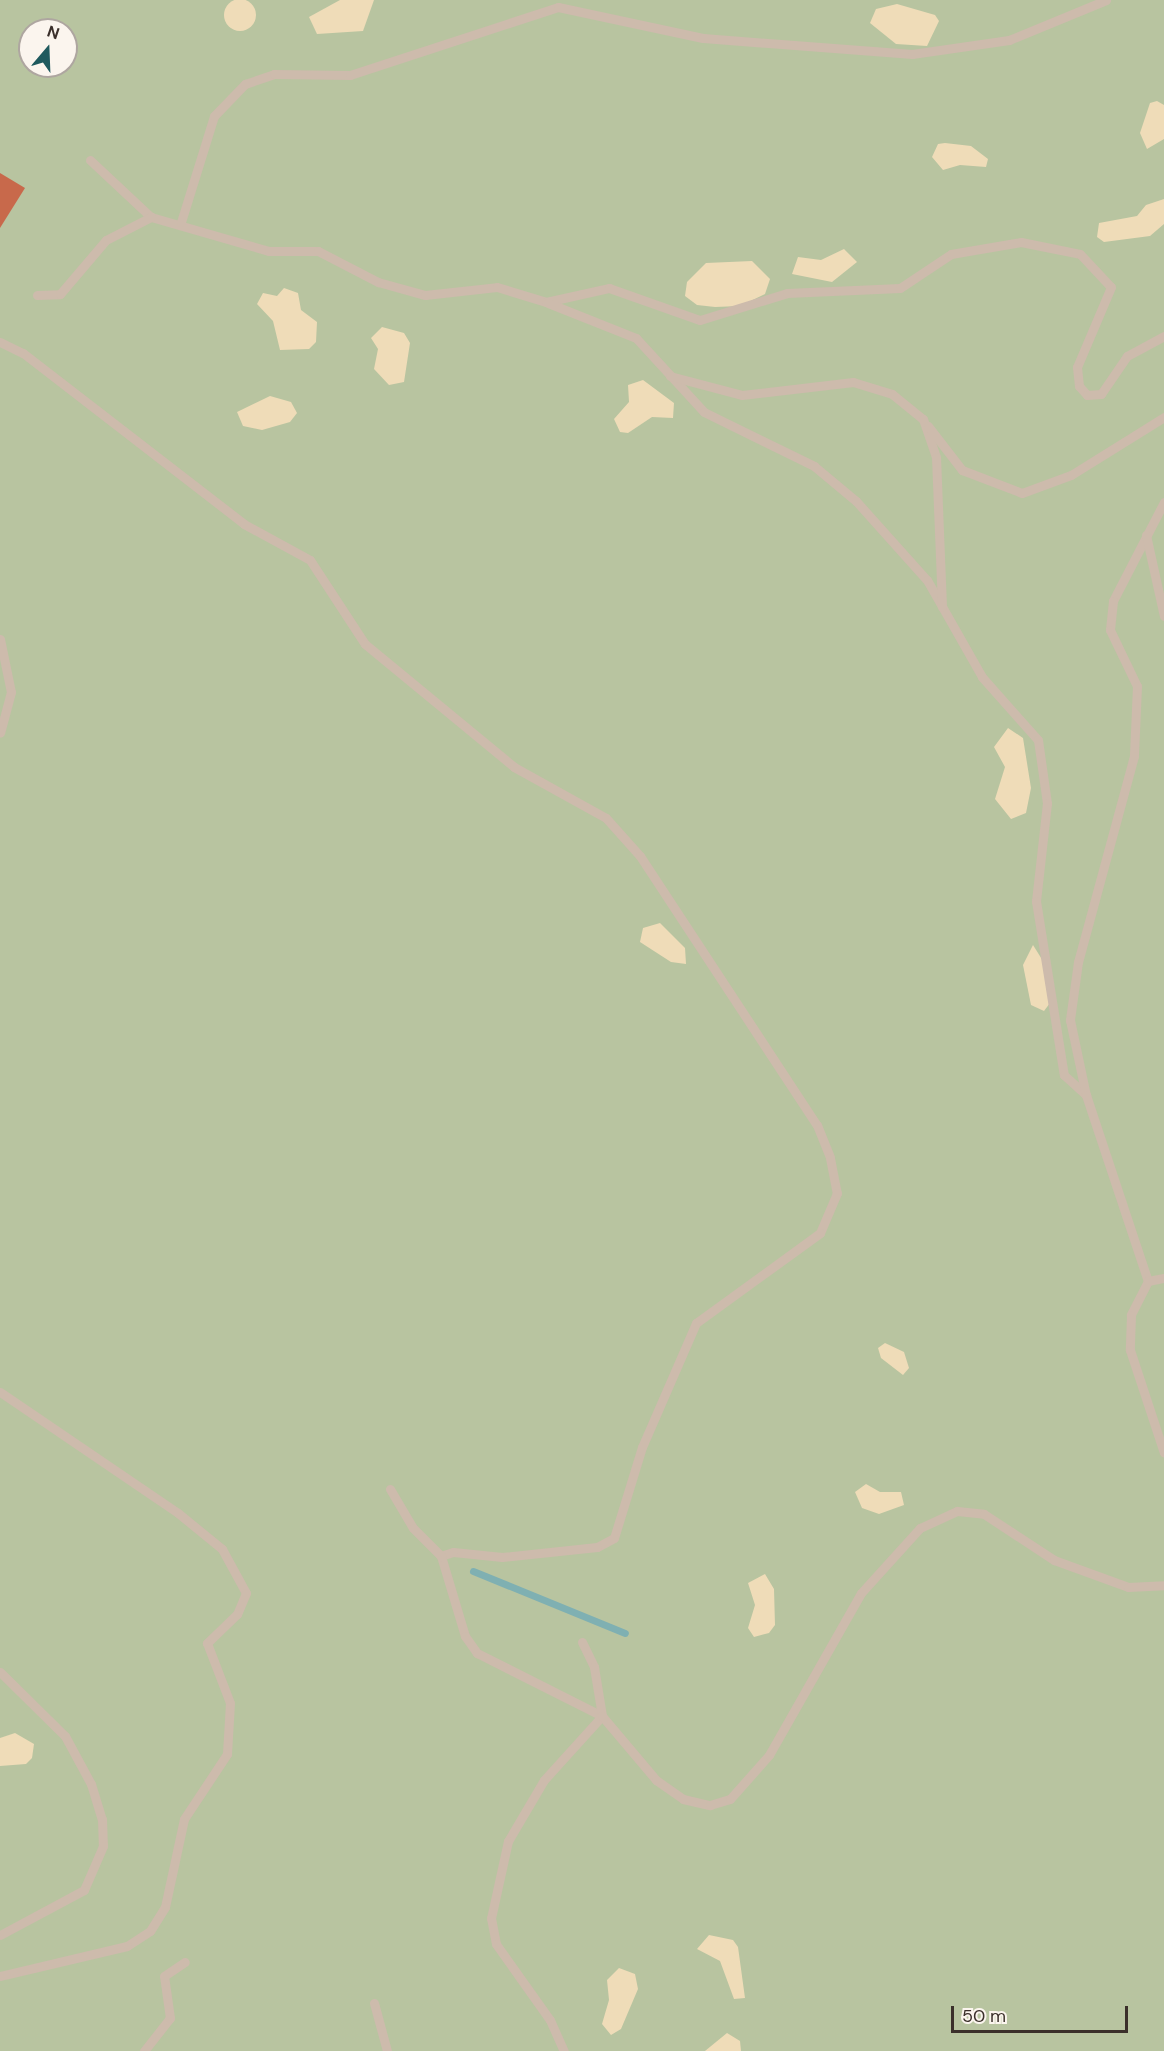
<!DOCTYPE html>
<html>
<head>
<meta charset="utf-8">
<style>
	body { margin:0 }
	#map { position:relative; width:1164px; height:2051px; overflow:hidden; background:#f4ebe1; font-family:"DM Sans",sans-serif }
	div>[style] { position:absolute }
	.green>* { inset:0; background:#b8c4a0 }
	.sand>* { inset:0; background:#efdcb8 }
	.round { border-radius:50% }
	.stream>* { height:7px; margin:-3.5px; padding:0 3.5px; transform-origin:3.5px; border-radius:3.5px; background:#7fb0b2 }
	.building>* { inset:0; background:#c8694b }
	.service>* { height:9px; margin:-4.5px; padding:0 4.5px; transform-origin:4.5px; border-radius:4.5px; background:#cdbbac }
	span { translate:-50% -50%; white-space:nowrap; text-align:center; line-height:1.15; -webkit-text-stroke:6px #fbf5ee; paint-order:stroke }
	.north { position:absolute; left:18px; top:18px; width:60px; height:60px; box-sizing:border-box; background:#fbf5ee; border:2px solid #aea6a0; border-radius:50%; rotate:19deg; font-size:16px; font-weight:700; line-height:24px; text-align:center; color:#3b302b }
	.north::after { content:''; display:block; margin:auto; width:21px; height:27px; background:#1f5a5e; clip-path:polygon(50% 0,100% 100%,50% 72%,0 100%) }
	.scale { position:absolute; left:951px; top:2006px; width:177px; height:27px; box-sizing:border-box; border:3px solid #3b302b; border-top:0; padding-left:8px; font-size:18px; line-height:21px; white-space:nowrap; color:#3b302b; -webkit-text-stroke:4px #fbf5ee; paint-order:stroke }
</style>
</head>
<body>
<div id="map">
	<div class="green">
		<i style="clip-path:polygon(evenodd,0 0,1164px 0,1164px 2051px,0 2051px,0 0,30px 30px,66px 30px,66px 66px,30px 66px,30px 30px)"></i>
	</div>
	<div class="sand">
		<i class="round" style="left:224px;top:-1px;width:32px;height:32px"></i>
		<i style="clip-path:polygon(340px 0,374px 0,363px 31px,317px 34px,309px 17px)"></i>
		<i style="clip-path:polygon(897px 4px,935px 15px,939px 21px,927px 46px,896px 44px,870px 23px,876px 9px)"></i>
		<i style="clip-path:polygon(1157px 101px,1164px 105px,1164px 139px,1147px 149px,1140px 133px,1150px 103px)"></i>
		<i style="clip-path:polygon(945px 143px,971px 146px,988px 159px,986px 167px,960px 165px,943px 170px,932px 157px,938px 144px)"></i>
		<i style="clip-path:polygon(1164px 199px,1164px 224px,1150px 236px,1104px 242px,1097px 237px,1099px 223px,1137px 216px,1146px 205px)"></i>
		<i style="clip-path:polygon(844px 249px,857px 262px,832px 282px,792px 274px,798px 257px,821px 260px)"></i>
		<i style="clip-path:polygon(752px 261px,770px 279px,765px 294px,740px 306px,715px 307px,697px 305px,685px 296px,687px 282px,706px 263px)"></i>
		<i style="clip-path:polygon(284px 288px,298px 293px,301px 310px,317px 322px,316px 342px,309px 349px,280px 350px,273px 321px,257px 304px,263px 293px,277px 296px)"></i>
		<i style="clip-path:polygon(382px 327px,404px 333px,410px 343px,404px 382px,389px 385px,374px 369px,378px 349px,371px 338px)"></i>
		<i style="clip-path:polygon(643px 380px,674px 403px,673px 418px,652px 417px,628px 433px,620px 432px,614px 419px,629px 402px,628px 385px)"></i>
		<i style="clip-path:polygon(270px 396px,291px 402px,297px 413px,290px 422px,262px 430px,243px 426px,237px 412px)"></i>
		<i style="clip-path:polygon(1008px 728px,1023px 738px,1031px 788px,1026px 813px,1011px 819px,995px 799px,1005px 767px,994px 747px)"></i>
		<i style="clip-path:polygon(660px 923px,685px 948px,686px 964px,671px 962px,640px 942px,643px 928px)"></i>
		<i style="clip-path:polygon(1033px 945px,1043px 961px,1050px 1003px,1044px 1011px,1031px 1005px,1023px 965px)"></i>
		<i style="clip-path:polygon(885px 1343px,904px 1352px,909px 1368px,903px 1375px,881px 1358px,878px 1348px)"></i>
		<i style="clip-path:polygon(866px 1484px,880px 1492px,901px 1492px,904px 1505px,879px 1514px,862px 1508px,855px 1492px)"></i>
		<i style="clip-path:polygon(765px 1574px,774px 1589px,775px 1625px,769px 1633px,754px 1637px,748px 1628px,755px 1605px,748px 1583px)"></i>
		<i style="clip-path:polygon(15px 1733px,34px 1744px,32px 1758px,26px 1764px,0 1766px,0 1738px)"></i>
		<i style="clip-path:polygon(709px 1935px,733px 1940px,738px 1947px,745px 1998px,734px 1999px,720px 1961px,697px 1949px)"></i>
		<i style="clip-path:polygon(619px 1968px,635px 1974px,638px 1989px,621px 2029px,611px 2035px,602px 2024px,609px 2000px,607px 1980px)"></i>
		<i style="clip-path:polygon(727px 2033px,740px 2041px,741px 2051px,705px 2051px)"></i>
	</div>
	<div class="stream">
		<i style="left:473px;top:1571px;width:164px;rotate:22.2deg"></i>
	</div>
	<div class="building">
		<i style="clip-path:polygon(0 173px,25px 188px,0 228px)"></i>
	</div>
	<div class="service">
		<i style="left:90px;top:160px;width:83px;rotate:43.1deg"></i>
		<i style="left:151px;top:217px;width:123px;rotate:16.1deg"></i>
		<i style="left:269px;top:251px;width:49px"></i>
		<i style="left:318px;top:251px;width:68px;rotate:27.3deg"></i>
		<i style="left:378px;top:282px;width:49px;rotate:15.5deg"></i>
		<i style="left:425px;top:295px;width:72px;rotate:-6.3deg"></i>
		<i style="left:497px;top:287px;width:51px;rotate:17deg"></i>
		<i style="left:546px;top:302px;width:65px;rotate:-12.5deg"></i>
		<i style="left:609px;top:288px;width:96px;rotate:19.4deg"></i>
		<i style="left:700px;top:320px;width:91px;rotate:-17.2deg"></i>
		<i style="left:787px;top:293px;width:113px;rotate:-2.5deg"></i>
		<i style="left:900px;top:288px;width:61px;rotate:-33.7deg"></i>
		<i style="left:951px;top:254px;width:71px;rotate:-9.7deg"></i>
		<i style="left:1021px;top:242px;width:60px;rotate:11.5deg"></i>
		<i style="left:1080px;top:254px;width:45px;rotate:46.8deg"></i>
		<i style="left:1111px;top:287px;width:87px;rotate:113deg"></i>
		<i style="left:1077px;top:367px;width:19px;rotate:84deg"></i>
		<i style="left:1079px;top:386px;width:12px;rotate:48deg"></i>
		<i style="left:1087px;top:395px;width:14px;rotate:-4deg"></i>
		<i style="left:1101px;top:394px;width:46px;rotate:-55.6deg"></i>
		<i style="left:1127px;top:356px;width:42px;rotate:-28.4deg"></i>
		<i style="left:181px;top:222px;width:111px;rotate:-72.7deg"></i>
		<i style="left:214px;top:116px;width:45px;rotate:-45.9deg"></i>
		<i style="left:245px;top:84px;width:31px;rotate:-19deg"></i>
		<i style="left:274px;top:74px;width:76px;rotate:0.8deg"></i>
		<i style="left:350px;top:75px;width:219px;rotate:-18.1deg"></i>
		<i style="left:558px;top:7px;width:148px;rotate:12.1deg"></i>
		<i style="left:703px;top:38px;width:210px;rotate:4.4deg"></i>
		<i style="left:912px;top:54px;width:98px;rotate:-8.2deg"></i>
		<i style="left:1009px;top:40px;width:105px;rotate:-22.4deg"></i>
		<i style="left:37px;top:295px;width:23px;rotate:-2deg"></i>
		<i style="left:60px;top:294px;width:71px;rotate:-49.6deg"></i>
		<i style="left:106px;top:240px;width:51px;rotate:-27.1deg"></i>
		<i style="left:548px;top:303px;width:95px;rotate:21.7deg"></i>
		<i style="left:636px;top:338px;width:100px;rotate:47.4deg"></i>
		<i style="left:704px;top:412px;width:123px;rotate:26.1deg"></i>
		<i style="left:814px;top:466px;width:55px;rotate:39.8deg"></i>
		<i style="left:856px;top:501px;width:106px;rotate:48.1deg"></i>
		<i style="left:927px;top:580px;width:112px;rotate:60.4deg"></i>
		<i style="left:982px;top:677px;width:84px;rotate:48.4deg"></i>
		<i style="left:1038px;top:740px;width:64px;rotate:81.9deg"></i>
		<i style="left:1047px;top:803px;width:99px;rotate:96.4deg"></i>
		<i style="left:1036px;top:901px;width:176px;rotate:80.9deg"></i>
		<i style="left:1064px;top:1075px;width:30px;rotate:42deg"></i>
		<i style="left:0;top:342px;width:25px;rotate:26deg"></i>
		<i style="left:23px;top:353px;width:279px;rotate:37.7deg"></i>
		<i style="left:244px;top:524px;width:75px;rotate:28.6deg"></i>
		<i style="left:310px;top:560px;width:100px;rotate:56.8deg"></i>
		<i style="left:365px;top:644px;width:193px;rotate:39.5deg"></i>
		<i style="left:514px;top:767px;width:105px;rotate:29deg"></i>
		<i style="left:606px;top:818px;width:51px;rotate:48.2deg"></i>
		<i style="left:640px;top:856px;width:322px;rotate:56.7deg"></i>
		<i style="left:817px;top:1125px;width:35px;rotate:68deg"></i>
		<i style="left:830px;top:1158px;width:36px;rotate:79deg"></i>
		<i style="left:837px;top:1193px;width:43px;rotate:113deg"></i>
		<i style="left:820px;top:1233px;width:153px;rotate:144deg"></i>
		<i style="left:696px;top:1323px;width:135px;rotate:113.5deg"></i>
		<i style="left:642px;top:1447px;width:95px;rotate:107.1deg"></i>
		<i style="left:614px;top:1538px;width:19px;rotate:152deg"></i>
		<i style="left:597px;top:1547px;width:96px;rotate:174deg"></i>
		<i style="left:502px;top:1557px;width:49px;rotate:-174.2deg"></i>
		<i style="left:453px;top:1552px;width:13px;rotate:162deg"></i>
		<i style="left:441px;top:1556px;width:84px;rotate:73.3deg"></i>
		<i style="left:465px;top:1636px;width:21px;rotate:55deg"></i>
		<i style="left:477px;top:1653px;width:140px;rotate:26.7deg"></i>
		<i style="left:602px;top:1716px;width:86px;rotate:132.2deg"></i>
		<i style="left:544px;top:1780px;width:71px;rotate:120.5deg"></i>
		<i style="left:508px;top:1841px;width:79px;rotate:102.4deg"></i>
		<i style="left:491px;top:1918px;width:26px;rotate:79deg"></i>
		<i style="left:496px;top:1944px;width:93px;rotate:54.6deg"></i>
		<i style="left:550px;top:2020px;width:34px;rotate:66deg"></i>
		<i style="left:670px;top:376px;width:74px;rotate:14.8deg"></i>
		<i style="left:742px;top:395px;width:112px;rotate:-6.7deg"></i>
		<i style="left:853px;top:382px;width:41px;rotate:17.1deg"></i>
		<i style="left:892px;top:394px;width:40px;rotate:39deg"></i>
		<i style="left:923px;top:419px;width:40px;rotate:71.1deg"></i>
		<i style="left:936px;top:457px;width:150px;rotate:87.7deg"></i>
		<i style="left:928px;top:426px;width:56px;rotate:52.3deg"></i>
		<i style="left:962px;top:470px;width:64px;rotate:21deg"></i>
		<i style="left:1022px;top:493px;width:52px;rotate:-20.2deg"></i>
		<i style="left:1071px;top:475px;width:110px;rotate:-31.9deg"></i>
		<i style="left:1164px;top:502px;width:111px;rotate:117.3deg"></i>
		<i style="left:1113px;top:601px;width:29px;rotate:96deg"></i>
		<i style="left:1110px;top:630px;width:62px;rotate:64.3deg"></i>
		<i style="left:1137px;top:686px;width:70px;rotate:92.5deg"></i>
		<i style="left:1134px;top:756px;width:213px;rotate:105.2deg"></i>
		<i style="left:1078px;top:962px;width:59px;rotate:97.9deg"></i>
		<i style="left:1070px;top:1020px;width:77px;rotate:78deg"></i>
		<i style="left:1086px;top:1095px;width:196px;rotate:71.6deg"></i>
		<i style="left:1148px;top:1281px;width:38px;rotate:117deg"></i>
		<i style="left:1131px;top:1315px;width:35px;rotate:92deg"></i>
		<i style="left:1130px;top:1350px;width:108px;rotate:71.7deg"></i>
		<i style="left:1146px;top:535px;width:83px;rotate:77.5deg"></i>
		<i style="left:0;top:639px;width:54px;rotate:78.3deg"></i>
		<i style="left:11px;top:692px;width:42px;rotate:105deg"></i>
		<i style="left:1148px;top:1281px;width:16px;rotate:-11deg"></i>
		<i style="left:0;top:1392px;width:215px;rotate:34.2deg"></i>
		<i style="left:178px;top:1513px;width:57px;rotate:39.3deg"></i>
		<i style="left:222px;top:1549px;width:50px;rotate:61.4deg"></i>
		<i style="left:246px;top:1593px;width:23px;rotate:113deg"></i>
		<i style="left:237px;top:1614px;width:42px;rotate:136deg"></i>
		<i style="left:207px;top:1643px;width:64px;rotate:69deg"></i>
		<i style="left:230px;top:1703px;width:51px;rotate:93.4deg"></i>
		<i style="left:227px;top:1754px;width:78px;rotate:123.5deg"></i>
		<i style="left:184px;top:1819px;width:90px;rotate:102.2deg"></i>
		<i style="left:165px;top:1907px;width:28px;rotate:122deg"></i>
		<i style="left:150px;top:1931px;width:27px;rotate:147deg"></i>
		<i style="left:127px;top:1946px;width:130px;rotate:166.7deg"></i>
		<i style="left:390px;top:1489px;width:45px;rotate:59.5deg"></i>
		<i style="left:413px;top:1528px;width:40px;rotate:45deg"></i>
		<i style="left:582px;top:1642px;width:28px;rotate:64deg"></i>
		<i style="left:594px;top:1667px;width:50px;rotate:80.7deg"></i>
		<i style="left:602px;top:1716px;width:84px;rotate:49.8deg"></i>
		<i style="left:656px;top:1780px;width:33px;rotate:35deg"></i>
		<i style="left:683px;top:1799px;width:28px;rotate:13deg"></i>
		<i style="left:710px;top:1805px;width:21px;rotate:-17deg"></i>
		<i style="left:730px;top:1799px;width:59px;rotate:-48.4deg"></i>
		<i style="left:769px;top:1755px;width:186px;rotate:-60.4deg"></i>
		<i style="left:861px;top:1593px;width:88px;rotate:-47.8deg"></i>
		<i style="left:920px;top:1528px;width:41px;rotate:-24.7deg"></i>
		<i style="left:957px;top:1511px;width:27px;rotate:6deg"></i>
		<i style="left:984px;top:1514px;width:84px;rotate:33.3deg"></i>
		<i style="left:1054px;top:1560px;width:79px;rotate:20deg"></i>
		<i style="left:1128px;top:1587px;width:36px;rotate:-3deg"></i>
		<i style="left:0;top:1672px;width:91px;rotate:44.6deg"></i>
		<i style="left:65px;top:1736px;width:55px;rotate:61.6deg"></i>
		<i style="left:91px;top:1784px;width:37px;rotate:73deg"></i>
		<i style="left:102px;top:1819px;width:27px;rotate:88deg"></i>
		<i style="left:103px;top:1846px;width:48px;rotate:113.4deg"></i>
		<i style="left:84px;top:1890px;width:95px;rotate:151.8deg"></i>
		<i style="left:374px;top:2003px;width:50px;rotate:74.8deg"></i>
		<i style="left:144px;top:2051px;width:42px;rotate:-51.8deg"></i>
		<i style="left:170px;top:2018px;width:42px;rotate:-98.1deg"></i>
		<i style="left:164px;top:1976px;width:25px;rotate:-34deg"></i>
	</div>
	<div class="north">N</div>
	<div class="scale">50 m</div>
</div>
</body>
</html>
